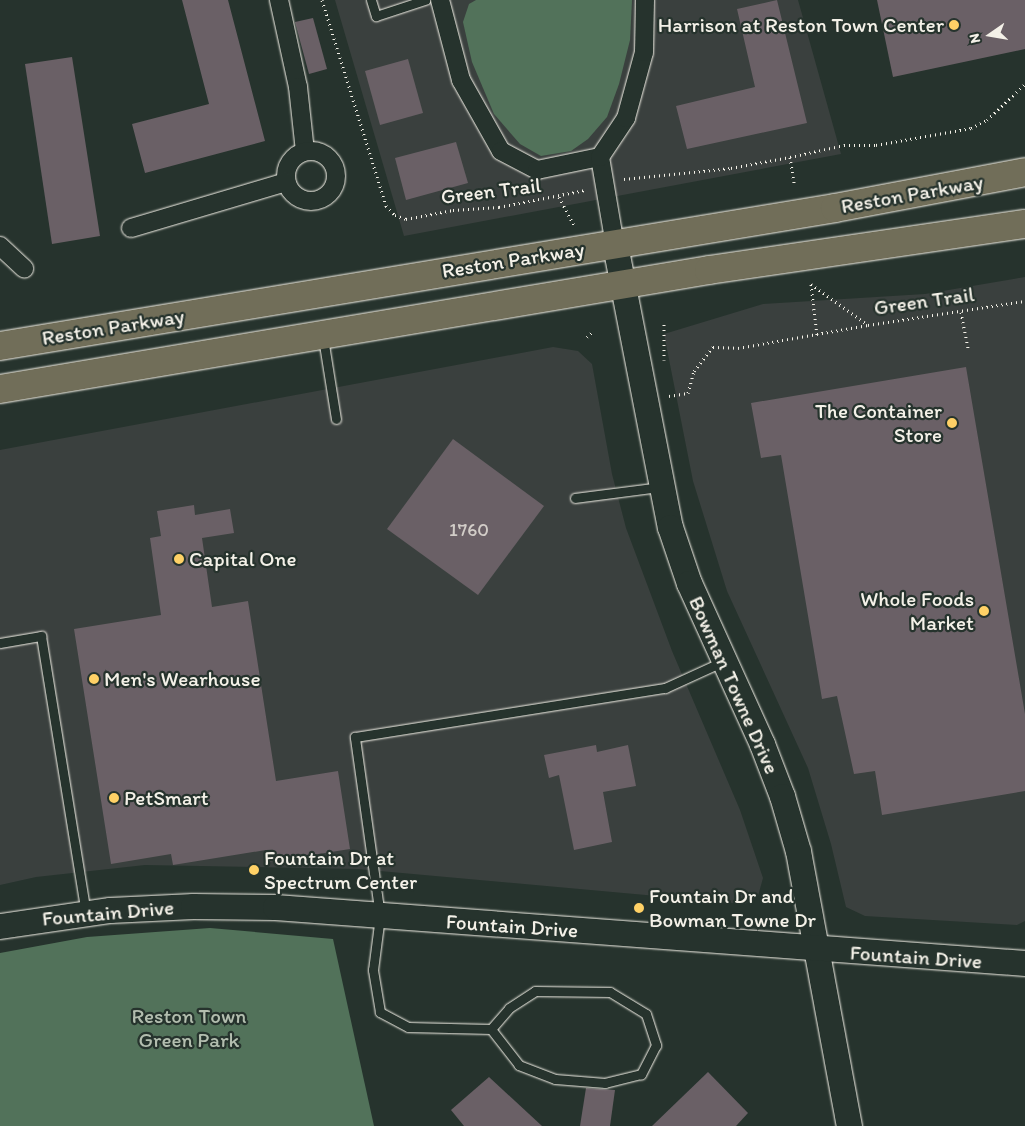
<!DOCTYPE html>
<html>
<head>
<meta charset="utf-8">
<style>
	body { margin:0 }
	#map { position:relative; width:1025px; height:1126px; overflow:hidden; background:#26332d; font-family:Itim,sans-serif }
	div>[style] { position:absolute }
	.built>* { inset:0; background:#3a403e }
	.green>* { inset:0; background:#52725a }
	.building>* { inset:0; background:#6a6066 }
	.path>* { height:3px; margin-top:-1.5px; transform-origin:0; background:repeating-linear-gradient(90deg,#f4f1e8 0 1px,transparent 0 5px) }
	.roads { filter:drop-shadow(0 0 1px #f4f1e8) drop-shadow(0 0 1px #f4f1e8) }
	.lane>* { height:9px; margin:-4.5px; padding:0 4.5px; transform-origin:4.5px; border-radius:4.5px; background:#26332d }
	.street>* { height:18px; margin:-9px; padding:0 9px; transform-origin:9px; border-radius:9px; background:#26332d }
	.street>.ring { margin:-9px; padding:0; box-sizing:content-box; background:none; border:18px solid #26332d; border-radius:50% }
	.secondary>* { height:25px; margin:-12.5px; padding:0 12.5px; transform-origin:12.5px; border-radius:12.5px; background:#26332d }
	.primary>* { height:28px; margin:-14px; padding:0 14px; transform-origin:14px; border-radius:14px; background:#716e59 }
	.dots>* { width:14px; height:14px; translate:-50% -50%; box-sizing:border-box; border:2px solid #26332d; border-radius:50% }
	span { translate:-50% -50%; white-space:nowrap; text-align:center; line-height:1.15; -webkit-text-stroke:4.5px #26332d; paint-order:stroke }
	.number-label { font-size:19px; color:#d2cdc8 }
	.number-label span { -webkit-text-stroke-width:0 }
	.poi-label { font-size:21px; color:#f4f1e8 }
	.right { translate:-100% -50%; text-align:right }
	.left { translate:0 -50%; text-align:left }
	.street-label { font-size:21px; color:#f4f1e8 }
	.park-label { font-size:21px; color:#b3beaf }
	.north { position:absolute; left:965px; top:10px; width:50px; height:50px; -webkit-text-stroke:4px #26332d; paint-order:stroke; rotate:257deg; font-size:14px; font-weight:700; line-height:20px; text-align:center; color:#f4f1e8 }
	.north::after { content:''; display:block; margin:auto; width:18px; height:22px; background:#f4f1e8; clip-path:polygon(50% 0,100% 100%,50% 72%,0 100%) }
</style>
</head>
<body>
<div id="map">
	<div class="built">
		<i style="clip-path:polygon(335px 0,798px 0,841px 154px,404px 236px)"></i>
		<i style="clip-path:polygon(1025px 277px,1025px 921px,1017px 925px,865px 916px,846px 907px,831px 844px,808px 768px,727px 591px,693px 481px,664px 334px,763px 304px,925px 294px)"></i>
		<i style="clip-path:polygon(553px 347px,578px 351px,592px 364px,612px 474px,626px 528px,672px 651px,740px 810px,763px 878px,758px 896px,745px 904px,358px 869px,145px 865px,36px 877px,0 885px,0 450px)"></i>
	</div>
	<div class="green">
		<i style="clip-path:polygon(476px 0,632px 0,630px 40px,619px 84px,607px 117px,588px 139px,571px 151px,541px 156px,520px 144px,494px 114px,472px 62px,463px 22px,469px 4px)"></i>
		<i style="clip-path:polygon(210px 928px,333px 939px,374px 1126px,0 1126px,0 953px,87px 937px)"></i>
	</div>
	<div class="building">
		<i style="clip-path:polygon(182px 0,228px 0,265px 141px,145px 173px,132px 124px,209px 104px)"></i>
		<i style="clip-path:polygon(777px 0,807px 123px,687px 149px,676px 106px,755px 87px,737px 9px)"></i>
		<i style="clip-path:polygon(877px 0,1025px 0,1025px 49px,893px 77px)"></i>
		<i style="clip-path:polygon(313px 18px,327px 69px,309px 74px,295px 22px)"></i>
		<i style="clip-path:polygon(72px 57px,100px 236px,52px 244px,25px 64px)"></i>
		<i style="clip-path:polygon(408px 59px,423px 113px,380px 125px,365px 71px)"></i>
		<i style="clip-path:polygon(456px 142px,468px 183px,406px 200px,395px 158px)"></i>
		<i style="clip-path:polygon(966px 367px,1025px 714px,1025px 791px,882px 815px,875px 771px,854px 774px,837px 696px,822px 699px,781px 455px,761px 458px,751px 403px)"></i>
		<i style="clip-path:polygon(453px 439px,544px 506px,478px 595px,387px 529px)"></i>
		<i style="clip-path:polygon(194px 505px,195px 515px,230px 509px,234px 533px,202px 538px,212px 607px,248px 601px,276px 781px,338px 771px,350px 849px,268px 862px,266px 850px,173px 865px,171px 854px,111px 864px,74px 629px,161px 615px,150px 538px,161px 536px,157px 511px)"></i>
		<i style="clip-path:polygon(596px 745px,597px 752px,628px 745px,636px 786px,603px 792px,612px 842px,574px 850px,559px 775px,549px 778px,544px 755px)"></i>
		<i style="clip-path:polygon(708px 1072px,748px 1113px,736px 1126px,652px 1126px)"></i>
		<i style="clip-path:polygon(489px 1077px,542px 1126px,464px 1126px,451px 1110px)"></i>
		<i style="clip-path:polygon(586px 1088px,615px 1090px,610px 1126px,580px 1126px)"></i>
	</div>
	<div class="path">
		<i style="left:322px;top:0;width:216px;rotate:72.7deg"></i>
		<i style="left:386px;top:206px;width:13px;rotate:45deg"></i>
		<i style="left:395px;top:215px;width:12px;rotate:20deg"></i>
		<i style="left:406px;top:219px;width:48px;rotate:-10.8deg"></i>
		<i style="left:453px;top:210px;width:46px;rotate:-3.7deg"></i>
		<i style="left:499px;top:207px;width:88px;rotate:-11.2deg"></i>
		<i style="left:790px;top:157px;width:55px;rotate:-12.5deg"></i>
		<i style="left:844px;top:145px;width:32px"></i>
		<i style="left:876px;top:145px;width:97px;rotate:-10.1deg"></i>
		<i style="left:971px;top:128px;width:18px;rotate:-27deg"></i>
		<i style="left:987px;top:120px;width:52px;rotate:-43.5deg"></i>
		<i style="left:624px;top:179px;width:108px;rotate:-5.9deg"></i>
		<i style="left:731px;top:168px;width:60px;rotate:-10.6deg"></i>
		<i style="left:790px;top:157px;width:26px;rotate:81deg"></i>
		<i style="left:559px;top:197px;width:32px;rotate:62deg"></i>
		<i style="left:811px;top:284px;width:70px;rotate:35.7deg"></i>
		<i style="left:868px;top:325px;width:159px;rotate:-8.7deg"></i>
		<i style="left:811px;top:284px;width:51px;rotate:83.3deg"></i>
		<i style="left:961px;top:312px;width:37px;rotate:79deg"></i>
		<i style="left:587px;top:337px;width:8px;rotate:-45deg"></i>
		<i style="left:664px;top:360px;width:37px;rotate:-90deg"></i>
		<i style="left:669px;top:396px;width:19px;rotate:-9deg"></i>
		<i style="left:688px;top:393px;width:23px;rotate:-75deg"></i>
		<i style="left:694px;top:371px;width:31px;rotate:-52deg"></i>
		<i style="left:713px;top:347px;width:25px;rotate:2deg"></i>
		<i style="left:738px;top:348px;width:132px;rotate:-10deg"></i>
	</div>
	<div class="roads">
		<div class="lane">
			<i style="left:371px;top:0;width:17px;rotate:73deg"></i>
			<i style="left:376px;top:16px;width:52px;rotate:-18.1deg"></i>
			<i style="left:323px;top:338px;width:82px;rotate:80.9deg"></i>
			<i style="left:575px;top:498px;width:86px;rotate:-7.4deg"></i>
			<i style="left:0;top:643px;width:42px;rotate:-9.7deg"></i>
			<i style="left:41px;top:636px;width:281px;rotate:80.8deg"></i>
			<i style="left:491px;top:1029px;width:28px;rotate:-49deg"></i>
			<i style="left:509px;top:1008px;width:31px;rotate:-33deg"></i>
			<i style="left:535px;top:991px;width:75px;rotate:0.8deg"></i>
			<i style="left:610px;top:992px;width:42px;rotate:31.4deg"></i>
			<i style="left:646px;top:1014px;width:33px;rotate:72deg"></i>
			<i style="left:656px;top:1045px;width:33px;rotate:117deg"></i>
			<i style="left:641px;top:1074px;width:37px;rotate:166deg"></i>
			<i style="left:605px;top:1083px;width:50px;rotate:-175.4deg"></i>
			<i style="left:555px;top:1079px;width:39px;rotate:-159deg"></i>
			<i style="left:519px;top:1065px;width:46px;rotate:-127.9deg"></i>
			<i style="left:491px;top:1029px;width:83px;rotate:-178.6deg"></i>
			<i style="left:408px;top:1027px;width:32px;rotate:-152deg"></i>
			<i style="left:380px;top:1012px;width:43px;rotate:-99.5deg"></i>
			<i style="left:373px;top:970px;width:54px;rotate:-82.6deg"></i>
			<i style="left:380px;top:916px;width:181px;rotate:-98deg"></i>
			<i style="left:355px;top:737px;width:314px;rotate:-9deg"></i>
			<i style="left:665px;top:688px;width:65px;rotate:-24.6deg"></i>
		</div>
		<div class="street">
			<i style="left:279px;top:0;width:89px;rotate:77.7deg"></i>
			<i style="left:298px;top:87px;width:64px;rotate:83.8deg"></i>
			<i style="left:440px;top:0;width:83px;rotate:75.3deg"></i>
			<i style="left:461px;top:80px;width:81px;rotate:60.6deg"></i>
			<i style="left:501px;top:151px;width:41px;rotate:27.8deg"></i>
			<i style="left:537px;top:170px;width:64px;rotate:-11.7deg"></i>
			<i class="ring" style="left:286px;top:151px;width:32px;height:32px"></i>
			<i style="left:131px;top:228px;width:162px;rotate:-16.5deg"></i>
			<i style="left:615px;top:245px;width:89px;rotate:-99.7deg"></i>
			<i style="left:600px;top:157px;width:47px;rotate:-56.3deg"></i>
			<i style="left:626px;top:118px;width:68px;rotate:-74.7deg"></i>
			<i style="left:644px;top:52px;width:52px;rotate:-88.9deg"></i>
			<i style="left:0;top:246px;width:33px;rotate:43deg"></i>
		</div>
		<div class="secondary">
			<i style="left:615px;top:245px;width:287px;rotate:79deg"></i>
			<i style="left:670px;top:527px;width:59px;rotate:71.3deg"></i>
			<i style="left:689px;top:583px;width:177px;rotate:65.6deg"></i>
			<i style="left:762px;top:744px;width:56px;rotate:69deg"></i>
			<i style="left:782px;top:796px;width:57px;rotate:73.8deg"></i>
			<i style="left:798px;top:851px;width:280px;rotate:79.5deg"></i>
			<i style="left:0;top:926px;width:111px;rotate:-8.3deg"></i>
			<i style="left:110px;top:910px;width:83px;rotate:-2.8deg"></i>
			<i style="left:193px;top:906px;width:82px;rotate:0.7deg"></i>
			<i style="left:275px;top:907px;width:752px;rotate:4.27deg"></i>
		</div>
		<div class="primary">
			<i style="left:0;top:346px;width:846px;rotate:-9.38deg"></i>
			<i style="left:835px;top:208px;width:193px;rotate:-10.7deg"></i>
			<i style="left:0;top:389px;width:719px;rotate:-9.53deg"></i>
			<i style="left:709px;top:270px;width:319px;rotate:-8.3deg"></i>
		</div>
	</div>
	<div class="dots">
		<i style="left:954px;top:25px;background:#ffd166"></i>
		<i style="left:952px;top:423px;background:#ffd166"></i>
		<i style="left:179px;top:559px;background:#ffd166"></i>
		<i style="left:984px;top:611px;background:#ffd166"></i>
		<i style="left:94px;top:679px;background:#ffd166"></i>
		<i style="left:114px;top:798px;background:#ffd166"></i>
		<i style="left:254px;top:870px;background:#ffd166"></i>
		<i style="left:639px;top:908px;background:#ffd166"></i>
	</div>
	<div class="number-label">
		<span style="left:469px;top:530px">1760</span>
	</div>
	<div class="poi-label">
		<span class="right" style="left:944px;top:25px">Harrison at Reston Town Center</span>
		<span class="right" style="left:942px;top:423px">The Container<br>Store</span>
		<span class="left" style="left:189px;top:559px">Capital One</span>
		<span class="right" style="left:974px;top:611px">Whole Foods<br>Market</span>
		<span class="left" style="left:104px;top:679px">Men's Wearhouse</span>
		<span class="left" style="left:124px;top:798px">PetSmart</span>
		<span class="left" style="left:264px;top:870px">Fountain Dr at<br>Spectrum Center</span>
		<span class="left" style="left:649px;top:908px">Fountain Dr and<br>Bowman Towne Dr</span>
	</div>
	<div class="street-label">
		<span style="left:491px;top:191px;rotate:-7deg">Green Trail</span>
		<span style="left:912px;top:194px;rotate:-10deg">Reston Parkway</span>
		<span style="left:513px;top:260px;rotate:-9deg">Reston Parkway</span>
		<span style="left:924px;top:301px;rotate:-8deg">Green Trail</span>
		<span style="left:113px;top:327px;rotate:-9deg">Reston Parkway</span>
		<span style="left:734px;top:685px;rotate:66deg">Bowman Towne Drive</span>
		<span style="left:108px;top:913px;rotate:-5deg">Fountain Drive</span>
		<span style="left:512px;top:926px;rotate:4deg">Fountain Drive</span>
		<span style="left:916px;top:957px;rotate:4deg">Fountain Drive</span>
	</div>
	<div class="park-label">
		<span style="left:189px;top:1028px">Reston Town<br>Green Park</span>
	</div>
	<div class="north">N</div>
</div>
</body>
</html>
